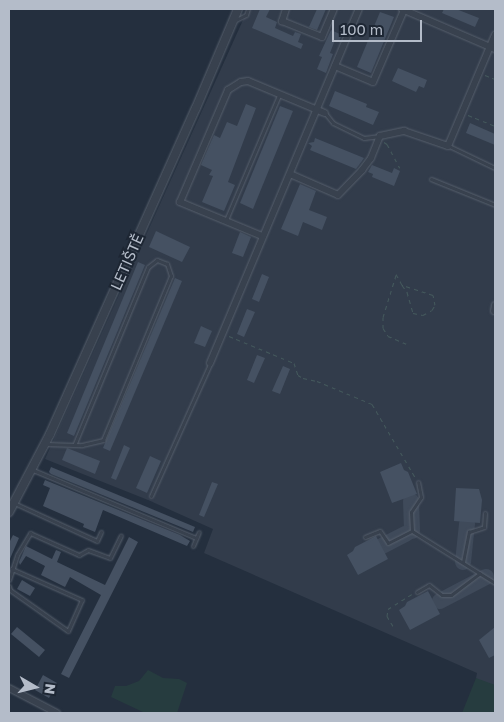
<!DOCTYPE html>
<html>
<head>
<meta charset="utf-8">
<style>
	body { margin:0 }
	#map { position:relative; width:504px; height:722px; overflow:hidden; background:#242f3e; font-family:"Golos Text",sans-serif }
	div>[style] { position:absolute }
	.airport>* { inset:0; background:#323c4b }
	.green>* { inset:0; background:#263c3f }
	.taxiway>* { height:16px; margin:-8px; padding:0 8px; transform-origin:8px; border-radius:8px; background:#3f4a5a }
	.building>* { inset:0; background:#455162 }
	.path>* { height:1px; margin-top:-0.5px; transform-origin:0; background:repeating-linear-gradient(90deg,#44595c 0 4px,transparent 0 8px) }
	.roads { filter:drop-shadow(0 0 1px #565f6c) drop-shadow(0 0 1px #565f6c) }
	.service>* { height:3px; margin:-1.5px; padding:0 1.5px; transform-origin:1.5px; border-radius:1.5px; background:#38414e }
	.minor>* { height:6px; margin:-3px; padding:0 3px; transform-origin:3px; border-radius:3px; background:#38414e }
	.tertiary>* { height:8px; margin:-4px; padding:0 4px; transform-origin:4px; border-radius:4px; background:#38414e }
	span { translate:-50% -50%; white-space:nowrap; text-align:center; line-height:1.15; -webkit-text-stroke:4px #1d2633; paint-order:stroke }
	.street-label { font-size:15px; color:#b4bcc9 }
	.frame { position:absolute; inset:0; border:10px solid #b4bcc9; pointer-events:none }
	.north { position:absolute; left:10px; top:662px; width:50px; height:50px; -webkit-text-stroke:4px #1d2633; paint-order:stroke; rotate:98deg; font-size:14px; font-weight:700; line-height:20px; text-align:center; color:#b4bcc9 }
	.north::after { content:''; display:block; margin:auto; width:18px; height:22px; background:#b4bcc9; clip-path:polygon(50% 0,100% 100%,50% 72%,0 100%) }
	.scale { position:absolute; left:332px; top:20px; width:90px; height:22px; box-sizing:border-box; border:2px solid #b4bcc9; border-top:0; padding-left:6px; font-size:15px; line-height:18px; white-space:nowrap; color:#b4bcc9; -webkit-text-stroke:4px #1d2633; paint-order:stroke }
</style>
</head>
<body>
<div id="map">
	<div class="airport">
		<i style="clip-path:polygon(248px 9px,495px 9px,495px 713px,476px 678px,477px 673px,204px 553px,213px 529px,148px 500px,45px 459px)"></i>
	</div>
	<div class="green">
		<i style="clip-path:polygon(148px 670px,163px 678px,179px 679px,187px 683px,177px 713px,145px 713px,111px 697px,115px 686px,126px 686px,139px 681px)"></i>
		<i style="clip-path:polygon(476px 678px,495px 685px,495px 713px,462px 713px)"></i>
	</div>
	<div class="taxiway">
		<i style="left:411px;top:501px;width:30px;rotate:88deg"></i>
		<i style="left:382px;top:546px;width:27px;rotate:-27deg"></i>
		<i style="left:463px;top:562px;width:39px;rotate:-84deg"></i>
		<i style="left:440px;top:601px;width:52px;rotate:-27.6deg"></i>
	</div>
	<div class="building">
		<i style="clip-path:polygon(260px 9px,270px 9px,266px 17px,277px 22px,275px 28px,293px 36px,295px 32px,301px 34px,298px 42px,303px 44px,301px 49px,252px 28px)"></i>
		<i style="clip-path:polygon(317px 9px,326px 9px,317px 30px,309px 27px)"></i>
		<i style="clip-path:polygon(444px 9px,456px 9px,479px 18px,475px 27px,442px 13px)"></i>
		<i style="clip-path:polygon(380px 12px,394px 17px,371px 73px,357px 67px)"></i>
		<i style="clip-path:polygon(331px 30px,342px 35px,339px 41px,335px 40px,330px 53px,333px 54px,326px 73px,317px 69px,322px 57px,319px 56px)"></i>
		<i style="clip-path:polygon(398px 68px,427px 80px,424px 88px,419px 86px,416px 92px,392px 81px)"></i>
		<i style="clip-path:polygon(335px 91px,367px 104px,366px 107px,379px 112px,373px 125px,329px 106px)"></i>
		<i style="clip-path:polygon(246px 104px,256px 108px,228px 182px,235px 185px,224px 211px,202px 202px,213px 176px,209px 175px,212px 170px,201px 165px,214px 135px,220px 138px,227px 122px,237px 126px)"></i>
		<i style="clip-path:polygon(280px 106px,293px 111px,253px 209px,240px 203px)"></i>
		<i style="clip-path:polygon(470px 123px,495px 134px,495px 145px,466px 133px)"></i>
		<i style="clip-path:polygon(315px 138px,364px 158px,362px 161px,356px 169px,310px 150px,312px 146px,308px 143px,314px 142px)"></i>
		<i style="clip-path:polygon(372px 165px,392px 173px,394px 168px,400px 171px,394px 186px,372px 177px,373px 174px,368px 172px)"></i>
		<i style="clip-path:polygon(300px 184px,316px 191px,309px 210px,327px 217px,322px 230px,303px 222px,298px 236px,281px 229px)"></i>
		<i style="clip-path:polygon(156px 231px,190px 247px,182px 262px,149px 247px)"></i>
		<i style="clip-path:polygon(240px 232px,251px 237px,243px 257px,232px 253px)"></i>
		<i style="clip-path:polygon(138px 262px,145px 265px,74px 436px,67px 433px)"></i>
		<i style="clip-path:polygon(262px 274px,269px 277px,259px 302px,252px 299px)"></i>
		<i style="clip-path:polygon(175px 278px,182px 281px,110px 451px,103px 448px)"></i>
		<i style="clip-path:polygon(247px 309px,255px 312px,244px 337px,237px 334px)"></i>
		<i style="clip-path:polygon(201px 326px,212px 331px,205px 347px,194px 343px)"></i>
		<i style="clip-path:polygon(257px 355px,265px 358px,254px 383px,247px 380px)"></i>
		<i style="clip-path:polygon(283px 366px,290px 369px,280px 394px,272px 391px)"></i>
		<i style="clip-path:polygon(124px 445px,130px 448px,116px 480px,111px 478px)"></i>
		<i style="clip-path:polygon(67px 448px,100px 461px,95px 474px,62px 460px)"></i>
		<i style="clip-path:polygon(150px 456px,161px 461px,147px 493px,136px 488px)"></i>
		<i style="clip-path:polygon(401px 463px,404px 470px,408px 472px,417px 494px,392px 503px,380px 472px)"></i>
		<i style="clip-path:polygon(51px 467px,195px 527px,193px 532px,51px 474px,49px 472px)"></i>
		<i style="clip-path:polygon(45px 480px,180px 535px,190px 541px,187px 546px,103px 510px,95px 532px,83px 527px,84px 524px,43px 506px,50px 488px,43px 485px)"></i>
		<i style="clip-path:polygon(212px 482px,218px 484px,204px 517px,199px 515px)"></i>
		<i style="clip-path:polygon(456px 488px,479px 489px,482px 500px,480px 523px,454px 521px)"></i>
		<i style="clip-path:polygon(13px 535px,19px 538px,9px 561px,9px 543px)"></i>
		<i style="clip-path:polygon(376px 536px,388px 559px,358px 575px,347px 555px,353px 551px,355px 547px)"></i>
		<i style="clip-path:polygon(129px 537px,138px 542px,69px 678px,61px 674px,101px 595px,70px 577px,65px 587px,41px 575px,45px 566px,26px 556px,20px 565px,19px 562px,26px 546px,52px 559px,56px 550px,61px 552px,57px 562px,105px 585px)"></i>
		<i style="clip-path:polygon(22px 580px,35px 588px,30px 596px,17px 589px)"></i>
		<i style="clip-path:polygon(428px 591px,440px 614px,410px 630px,399px 610px,405px 606px,407px 602px)"></i>
		<i style="clip-path:polygon(17px 627px,45px 650px,39px 657px,11px 634px)"></i>
		<i style="clip-path:polygon(495px 627px,495px 655px,489px 658px,479px 640px)"></i>
		<i style="clip-path:polygon(43px 675px,57px 683px,49px 698px,35px 690px)"></i>
	</div>
	<div class="path">
		<i style="left:485px;top:75px;width:11px;rotate:22deg"></i>
		<i style="left:468px;top:115px;width:29px;rotate:22deg"></i>
		<i style="left:384px;top:142px;width:4px;rotate:34deg"></i>
		<i style="left:387px;top:144px;width:27px;rotate:62deg"></i>
		<i style="left:396px;top:274px;width:13px;rotate:61deg"></i>
		<i style="left:402px;top:285px;width:9px;rotate:54deg"></i>
		<i style="left:407px;top:292px;width:22px;rotate:74deg"></i>
		<i style="left:413px;top:313px;width:10px;rotate:11deg"></i>
		<i style="left:423px;top:315px;width:10px;rotate:-29deg"></i>
		<i style="left:432px;top:310px;width:6px;rotate:-59deg"></i>
		<i style="left:435px;top:305px;width:10px;rotate:-101deg"></i>
		<i style="left:433px;top:295px;width:33px;rotate:-162deg"></i>
		<i style="left:396px;top:275px;width:44px;rotate:107.2deg"></i>
		<i style="left:383px;top:317px;width:11px;rotate:90deg"></i>
		<i style="left:383px;top:328px;width:9px;rotate:58deg"></i>
		<i style="left:388px;top:336px;width:21px;rotate:23deg"></i>
		<i style="left:229px;top:336px;width:70px;rotate:22.6deg"></i>
		<i style="left:294px;top:363px;width:13px;rotate:72deg"></i>
		<i style="left:298px;top:375px;width:6px;rotate:31deg"></i>
		<i style="left:303px;top:378px;width:14px;rotate:12deg"></i>
		<i style="left:317px;top:381px;width:60px;rotate:22.7deg"></i>
		<i style="left:372px;top:404px;width:85px;rotate:59.5deg"></i>
		<i style="left:393px;top:626px;width:12px;rotate:-121deg"></i>
		<i style="left:387px;top:616px;width:7px;rotate:-82deg"></i>
		<i style="left:388px;top:609px;width:28px;rotate:-32deg"></i>
	</div>
	<div class="roads">
		<div class="service">
			<i style="left:234px;top:21px;width:13px;rotate:-27deg"></i>
			<i style="left:246px;top:15px;width:6px;rotate:-72deg"></i>
			<i style="left:325px;top:113px;width:13px;rotate:51deg"></i>
			<i style="left:333px;top:123px;width:34px;rotate:26deg"></i>
			<i style="left:364px;top:138px;width:16px;rotate:-7deg"></i>
			<i style="left:449px;top:146px;width:51px;rotate:25.6deg"></i>
			<i style="left:431px;top:179px;width:69px;rotate:22.1deg"></i>
			<i style="left:226px;top:220px;width:136px;rotate:-67deg"></i>
			<i style="left:46px;top:444px;width:36px;rotate:2deg"></i>
			<i style="left:82px;top:445px;width:22px;rotate:-13deg"></i>
			<i style="left:103px;top:440px;width:178px;rotate:-67.5deg"></i>
			<i style="left:171px;top:276px;width:13px;rotate:-108deg"></i>
			<i style="left:167px;top:264px;width:11px;rotate:-158deg"></i>
			<i style="left:157px;top:260px;width:11px;rotate:142deg"></i>
			<i style="left:148px;top:267px;width:191px;rotate:112.5deg"></i>
			<i style="left:33px;top:470px;width:177px;rotate:22.6deg"></i>
			<i style="left:151px;top:496px;width:145px;rotate:-65.9deg"></i>
			<i style="left:14px;top:503px;width:91px;rotate:24.6deg"></i>
			<i style="left:97px;top:541px;width:10px;rotate:-66deg"></i>
			<i style="left:412px;top:531px;width:19px;rotate:-93deg"></i>
			<i style="left:411px;top:512px;width:18px;rotate:-56deg"></i>
			<i style="left:421px;top:497px;width:15px;rotate:-101deg"></i>
			<i style="left:365px;top:537px;width:16px;rotate:-22deg"></i>
			<i style="left:380px;top:531px;width:14px;rotate:56deg"></i>
			<i style="left:388px;top:543px;width:27px;rotate:-27deg"></i>
			<i style="left:412px;top:531px;width:98px;rotate:32.1deg"></i>
			<i style="left:193px;top:546px;width:15px;rotate:-67deg"></i>
			<i style="left:463px;top:562px;width:31px;rotate:-79deg"></i>
			<i style="left:469px;top:532px;width:16px;rotate:-18deg"></i>
			<i style="left:484px;top:527px;width:14px;rotate:-86deg"></i>
			<i style="left:9px;top:580px;width:26px;rotate:-72deg"></i>
			<i style="left:17px;top:555px;width:26px;rotate:-59deg"></i>
			<i style="left:30px;top:533px;width:54px;rotate:24.2deg"></i>
			<i style="left:79px;top:555px;width:10px;rotate:-29deg"></i>
			<i style="left:88px;top:550px;width:23px;rotate:20deg"></i>
			<i style="left:110px;top:558px;width:25px;rotate:-64deg"></i>
			<i style="left:9px;top:586px;width:4px;rotate:76deg"></i>
			<i style="left:10px;top:590px;width:71px;rotate:35.3deg"></i>
			<i style="left:68px;top:631px;width:34px;rotate:-66deg"></i>
			<i style="left:82px;top:600px;width:77px;rotate:-156.1deg"></i>
			<i style="left:417px;top:592px;width:14px;rotate:-30deg"></i>
			<i style="left:429px;top:585px;width:16px;rotate:38deg"></i>
			<i style="left:442px;top:595px;width:9px"></i>
			<i style="left:451px;top:595px;width:36px;rotate:-37deg"></i>
		</div>
		<div class="minor">
			<i style="left:286px;top:9px;width:13px;rotate:108deg"></i>
			<i style="left:282px;top:21px;width:43px;rotate:21.8deg"></i>
			<i style="left:322px;top:37px;width:30px;rotate:-67deg"></i>
			<i style="left:402px;top:9px;width:101px;rotate:23.3deg"></i>
			<i style="left:335px;top:66px;width:41px;rotate:22.8deg"></i>
			<i style="left:373px;top:82px;width:78px;rotate:-66.7deg"></i>
			<i style="left:290px;top:174px;width:52px;rotate:23.6deg"></i>
			<i style="left:338px;top:195px;width:35px;rotate:-46deg"></i>
			<i style="left:362px;top:170px;width:15px;rotate:-53deg"></i>
			<i style="left:371px;top:158px;width:24px;rotate:-68deg"></i>
			<i style="left:380px;top:136px;width:25px;rotate:-12deg"></i>
			<i style="left:404px;top:131px;width:46px;rotate:18.8deg"></i>
			<i style="left:448px;top:146px;width:121px;rotate:-67.1deg"></i>
			<i style="left:262px;top:236px;width:89px;rotate:-157.5deg"></i>
			<i style="left:180px;top:202px;width:122px;rotate:-66.8deg"></i>
			<i style="left:228px;top:90px;width:15px;rotate:-32deg"></i>
			<i style="left:241px;top:82px;width:7px;rotate:-8deg"></i>
			<i style="left:248px;top:81px;width:83px;rotate:22.6deg"></i>
			<i style="left:494px;top:311px;width:6px;rotate:-81deg"></i>
			<i style="left:210px;top:363px;width:384px;rotate:-67.2deg"></i>
			<i style="left:9px;top:688px;width:54px;rotate:27.5deg"></i>
		</div>
		<div class="tertiary">
			<i style="left:9px;top:512px;width:88px;rotate:-62.3deg"></i>
			<i style="left:50px;top:434px;width:357px;rotate:-65.9deg"></i>
			<i style="left:196px;top:108px;width:108px;rotate:-67deg"></i>
		</div>
	</div>
	<div class="street-label">
		<span style="left:127px;top:262px;rotate:-66deg">LETIŠTĚ</span>
	</div>
	<div class="frame"></div>
	<div class="north">N</div>
	<div class="scale">100 m</div>
</div>
</body>
</html>
